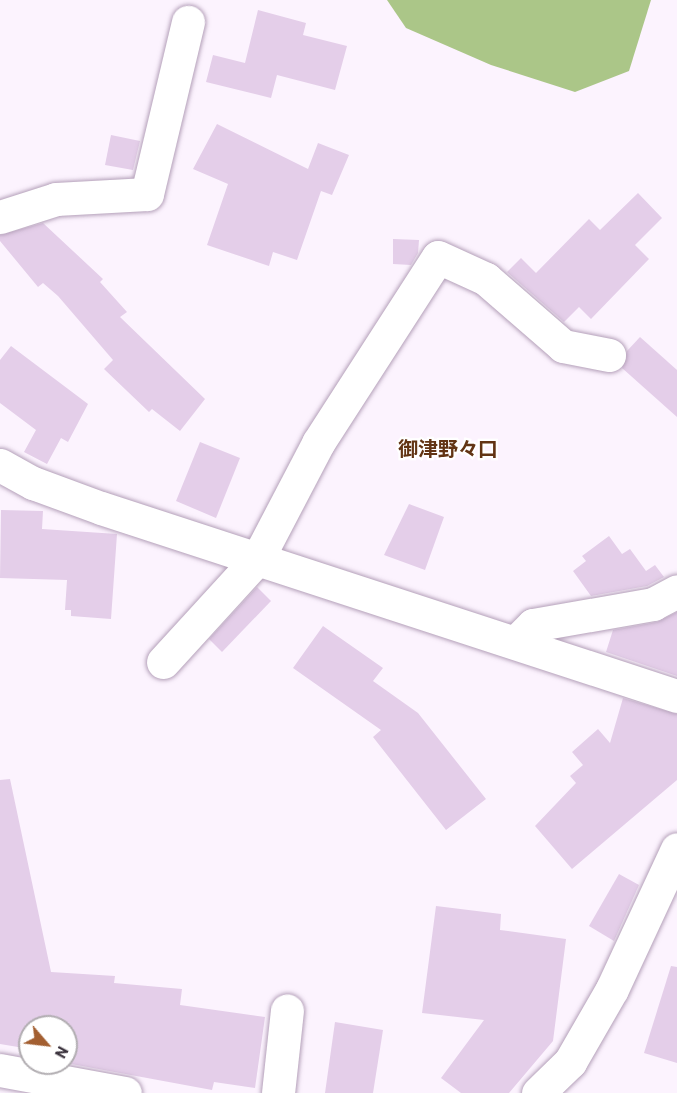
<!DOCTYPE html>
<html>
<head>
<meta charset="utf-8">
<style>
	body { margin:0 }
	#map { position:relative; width:677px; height:1093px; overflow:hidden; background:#fcf3fe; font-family:Barlow,"Noto Sans JP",sans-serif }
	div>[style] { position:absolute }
	.forest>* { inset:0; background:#abc688 }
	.building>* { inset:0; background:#e4cee9 }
	.roads { filter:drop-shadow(0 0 2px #b4a0b9) drop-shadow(0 0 2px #b4a0b9) }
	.minor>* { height:33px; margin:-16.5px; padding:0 16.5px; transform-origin:16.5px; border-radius:16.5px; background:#fff }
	span { translate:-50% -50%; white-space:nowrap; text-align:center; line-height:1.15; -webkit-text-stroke:4.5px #fff; paint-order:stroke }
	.quarter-label { font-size:20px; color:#623414; font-weight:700 }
	.north { position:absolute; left:18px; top:1015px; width:60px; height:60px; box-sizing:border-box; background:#fff; border:2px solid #b1adb1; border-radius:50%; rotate:118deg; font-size:16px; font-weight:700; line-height:24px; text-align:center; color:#3b333d }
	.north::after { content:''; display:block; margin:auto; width:21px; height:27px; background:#a35f31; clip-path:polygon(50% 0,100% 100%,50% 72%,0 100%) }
</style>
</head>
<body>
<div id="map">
	<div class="forest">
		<i style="clip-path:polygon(387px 0,651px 0,629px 71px,575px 92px,491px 65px,406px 28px)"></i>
	</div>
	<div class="building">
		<i style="clip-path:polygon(258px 10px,306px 23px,303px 35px,347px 46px,335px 90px,277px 75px,271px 98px,206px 82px,213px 55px,245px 63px)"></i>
		<i style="clip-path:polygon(217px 124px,308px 169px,318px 143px,349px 155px,332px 195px,321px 191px,297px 260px,273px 252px,269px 266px,207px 245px,228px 184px,193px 169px)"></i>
		<i style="clip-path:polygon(111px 135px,140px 141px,133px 170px,105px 165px)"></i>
		<i style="clip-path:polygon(638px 193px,662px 218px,635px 245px,649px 259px,591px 319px,579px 307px,564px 322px,507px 272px,521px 258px,536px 273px,589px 219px,600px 230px)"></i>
		<i style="clip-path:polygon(43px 223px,103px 279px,100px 282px,127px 312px,120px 317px,205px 399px,180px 431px,152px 409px,149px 412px,104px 369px,113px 360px,58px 296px,43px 283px,38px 287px,0 241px,0 235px)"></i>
		<i style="clip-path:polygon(393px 239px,419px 240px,418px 253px,411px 265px,393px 264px)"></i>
		<i style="clip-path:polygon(640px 337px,677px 370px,677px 417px,622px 368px,627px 351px)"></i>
		<i style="clip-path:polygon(11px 346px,88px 404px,68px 442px,61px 438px,47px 464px,24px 452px,36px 430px,0 403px,0 360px)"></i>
		<i style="clip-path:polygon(200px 442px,240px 458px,216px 518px,176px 501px)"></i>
		<i style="clip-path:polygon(409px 504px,444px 517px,425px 570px,384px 555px)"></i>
		<i style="clip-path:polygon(1px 510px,43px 511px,42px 529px,117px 534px,111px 619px,71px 616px,71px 610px,65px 610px,67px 580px,0 578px)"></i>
		<i style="clip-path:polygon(609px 536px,622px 554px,630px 549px,646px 571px,655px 565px,664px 577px,647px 586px,591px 596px,573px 571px,586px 561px,582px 556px)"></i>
		<i style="clip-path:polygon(257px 587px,271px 601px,222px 652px,209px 639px)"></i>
		<i style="clip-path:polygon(677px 612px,677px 676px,606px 652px,613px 630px,657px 622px)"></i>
		<i style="clip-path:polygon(323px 626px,383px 668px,373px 681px,418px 713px,486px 799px,446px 830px,373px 737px,381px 730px,293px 668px)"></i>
		<i style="clip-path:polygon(623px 698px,677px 714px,677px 780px,572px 869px,535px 826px,576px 783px,570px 776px,583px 765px,572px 752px,598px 729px,610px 743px)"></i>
		<i style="clip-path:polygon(10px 779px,51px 972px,115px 976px,114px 983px,182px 989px,180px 1005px,265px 1017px,255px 1088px,214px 1082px,212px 1090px,66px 1063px,66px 1027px,30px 1027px,30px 1049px,0 1044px,0 780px)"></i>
		<i style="clip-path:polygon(619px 874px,639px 885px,614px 941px,589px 926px)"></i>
		<i style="clip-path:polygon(436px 906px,501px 914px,500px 930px,566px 939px,553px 1041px,509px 1093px,461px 1093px,441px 1078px,484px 1020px,422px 1013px)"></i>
		<i style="clip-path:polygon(671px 966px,677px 967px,677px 1063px,644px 1053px)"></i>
		<i style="clip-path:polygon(335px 1022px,383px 1030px,373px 1093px,325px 1093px)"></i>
	</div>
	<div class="roads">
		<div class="minor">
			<i style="left:0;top:217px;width:59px;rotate:-17.8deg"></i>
			<i style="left:56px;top:199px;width:91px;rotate:-3.1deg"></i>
			<i style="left:147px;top:194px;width:177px;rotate:-76.6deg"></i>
			<i style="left:0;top:465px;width:38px;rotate:29deg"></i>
			<i style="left:33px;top:483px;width:72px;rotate:20.2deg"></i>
			<i style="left:101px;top:508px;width:606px;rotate:18.08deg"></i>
			<i style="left:516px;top:642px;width:24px;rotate:-45deg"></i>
			<i style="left:533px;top:625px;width:122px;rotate:-9.9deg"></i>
			<i style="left:653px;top:604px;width:27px;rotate:-28deg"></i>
			<i style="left:163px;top:662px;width:141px;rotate:-47.6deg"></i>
			<i style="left:258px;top:558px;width:130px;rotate:-62.4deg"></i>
			<i style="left:318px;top:443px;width:221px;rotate:-57.2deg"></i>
			<i style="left:438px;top:257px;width:53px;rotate:24.6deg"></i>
			<i style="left:486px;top:279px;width:102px;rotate:41deg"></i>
			<i style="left:563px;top:346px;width:47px;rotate:11.1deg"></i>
			<i style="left:0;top:1070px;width:127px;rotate:10.4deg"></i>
			<i style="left:278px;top:1093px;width:83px;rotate:-83.8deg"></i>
			<i style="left:538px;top:1093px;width:45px;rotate:-44.1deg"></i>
			<i style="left:570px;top:1062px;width:84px;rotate:-60.1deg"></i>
			<i style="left:612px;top:989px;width:154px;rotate:-65.1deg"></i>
		</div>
	</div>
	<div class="quarter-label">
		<span style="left:448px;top:448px">御津野々口</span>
	</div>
	<div class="north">N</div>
</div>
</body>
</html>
